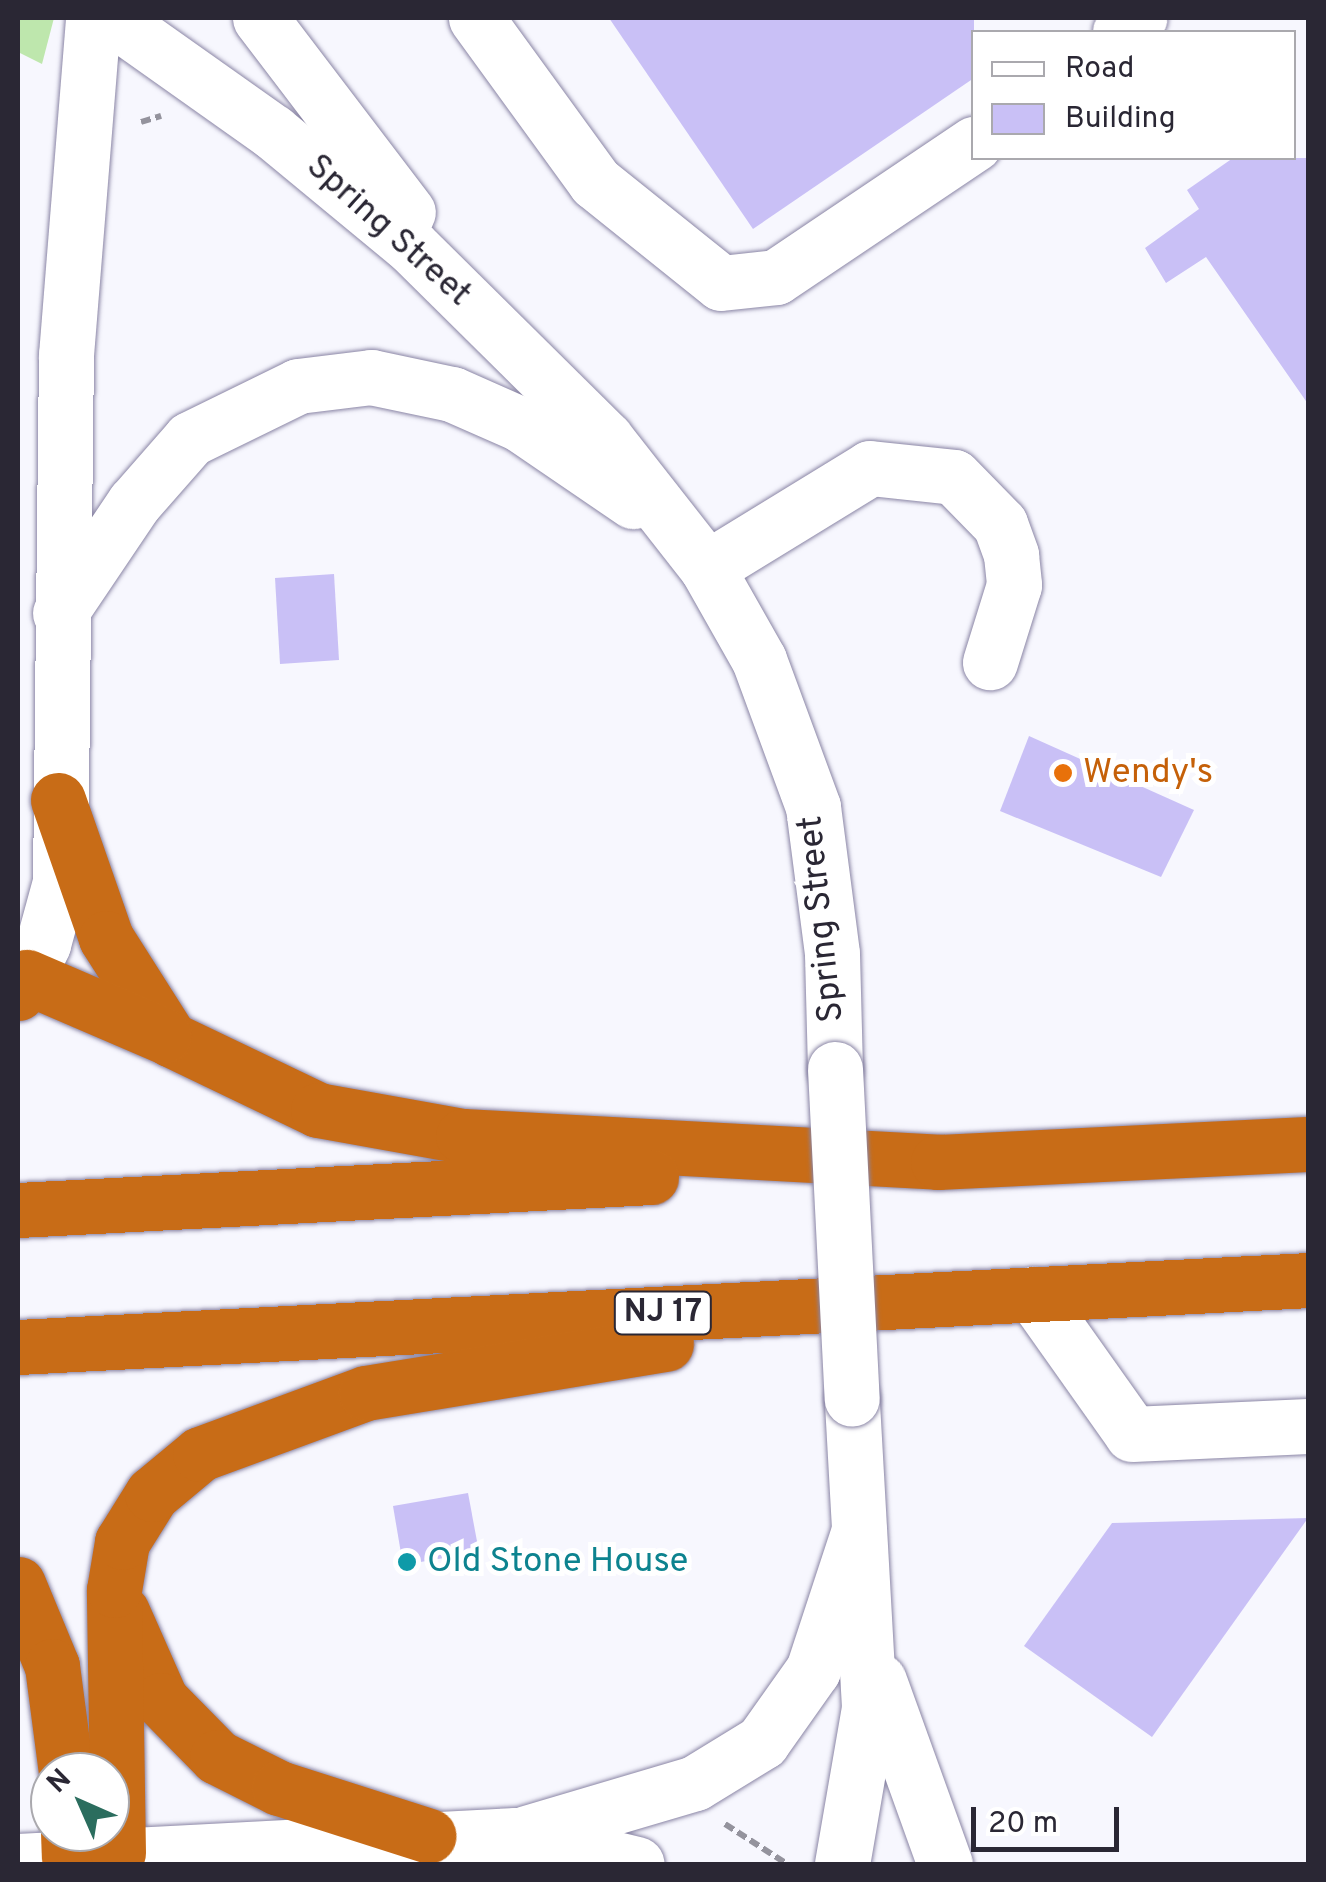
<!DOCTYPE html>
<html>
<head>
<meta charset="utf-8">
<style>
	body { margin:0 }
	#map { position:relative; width:1326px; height:1882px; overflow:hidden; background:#f7f7fe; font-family:Overpass,sans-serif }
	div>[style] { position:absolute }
	.green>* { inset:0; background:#bee7ad }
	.building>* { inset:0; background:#c9c0f6 }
	.path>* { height:6px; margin-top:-3px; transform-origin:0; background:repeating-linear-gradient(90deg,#94939d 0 10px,transparent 0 15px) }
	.roads { filter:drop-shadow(0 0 2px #8a85a5) drop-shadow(0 0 2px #8a85a5) }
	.minor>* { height:55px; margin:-27.5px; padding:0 27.5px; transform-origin:27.5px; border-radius:27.5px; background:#fff }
	.highway>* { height:55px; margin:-27.5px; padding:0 27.5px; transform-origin:27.5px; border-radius:27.5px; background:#c86c17 }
	.bridges { filter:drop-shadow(0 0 2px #8a85a5) drop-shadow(0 0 2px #8a85a5) }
	.minor-bridge>* { height:55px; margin:-27.5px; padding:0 27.5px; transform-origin:27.5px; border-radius:27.5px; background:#fff }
	.dots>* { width:28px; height:28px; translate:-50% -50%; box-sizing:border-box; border:5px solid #fff; border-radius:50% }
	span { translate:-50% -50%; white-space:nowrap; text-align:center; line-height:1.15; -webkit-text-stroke:10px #fff; paint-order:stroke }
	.shield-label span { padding:2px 8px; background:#fff; border:2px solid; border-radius:8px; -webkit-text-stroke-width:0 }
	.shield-label { font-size:32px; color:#2a2734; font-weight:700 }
	.street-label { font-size:35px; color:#2a2734 }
	.food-label { font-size:35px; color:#c56008 }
	.left { translate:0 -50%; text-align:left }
	.culture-label { font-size:35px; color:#0d838f }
	.frame { position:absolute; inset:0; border:20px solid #2a2734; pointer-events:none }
	.legend { position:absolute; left:971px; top:30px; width:325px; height:130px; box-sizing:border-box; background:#fff; border:2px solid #aaa9ae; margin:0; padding:12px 18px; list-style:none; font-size:30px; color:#2a2734 }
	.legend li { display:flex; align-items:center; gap:20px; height:50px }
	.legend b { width:50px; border:2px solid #aaa9ae }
	.north { position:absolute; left:30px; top:1752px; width:100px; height:100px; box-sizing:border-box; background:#fff; border:2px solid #aaa9ae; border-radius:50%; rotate:315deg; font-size:28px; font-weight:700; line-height:40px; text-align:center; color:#2a2734 }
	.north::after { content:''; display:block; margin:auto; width:35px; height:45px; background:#2b6d5e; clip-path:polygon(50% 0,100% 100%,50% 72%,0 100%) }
	.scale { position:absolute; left:971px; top:1807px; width:148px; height:45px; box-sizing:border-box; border:5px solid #2a2734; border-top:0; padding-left:12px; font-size:30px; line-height:35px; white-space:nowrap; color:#2a2734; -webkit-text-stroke:8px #fff; paint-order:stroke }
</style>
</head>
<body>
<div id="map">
	<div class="green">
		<i style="clip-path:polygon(18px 18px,54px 18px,42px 64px,18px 52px)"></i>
	</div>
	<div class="building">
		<i style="clip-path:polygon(609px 18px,974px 18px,974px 78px,753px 229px)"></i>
		<i style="clip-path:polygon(1233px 158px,1308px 158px,1308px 404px,1206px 257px,1166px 283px,1145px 248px,1199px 209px,1187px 190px)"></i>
		<i style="clip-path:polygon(334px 574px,339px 660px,280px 664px,275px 578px)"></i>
		<i style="clip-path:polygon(1029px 736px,1194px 810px,1161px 877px,1000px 811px)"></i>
		<i style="clip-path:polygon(468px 1493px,479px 1552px,403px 1565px,393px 1506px)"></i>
		<i style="clip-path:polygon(1308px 1518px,1152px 1737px,1024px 1646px,1112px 1523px)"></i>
	</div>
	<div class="path">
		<i style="left:141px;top:122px;width:21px;rotate:-17deg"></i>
		<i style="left:725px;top:1824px;width:74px;rotate:32.8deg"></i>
	</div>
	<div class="roads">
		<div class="minor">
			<i style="left:112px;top:18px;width:197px;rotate:35.3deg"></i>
			<i style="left:273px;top:132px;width:179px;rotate:39.6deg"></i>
			<i style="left:411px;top:246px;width:274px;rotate:44.7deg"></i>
			<i style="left:606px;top:439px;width:164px;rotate:51.9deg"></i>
			<i style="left:707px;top:568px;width:106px;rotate:60.5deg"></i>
			<i style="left:759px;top:660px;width:157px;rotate:69.8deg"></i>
			<i style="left:813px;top:807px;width:148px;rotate:82.6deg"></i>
			<i style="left:832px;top:954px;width:115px;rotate:88.5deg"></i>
			<i style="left:260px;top:18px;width:244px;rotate:52.7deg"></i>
			<i style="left:476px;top:18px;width:203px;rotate:54deg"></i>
			<i style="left:595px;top:182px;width:161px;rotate:38.7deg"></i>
			<i style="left:721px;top:283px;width:55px;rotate:-6.2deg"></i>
			<i style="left:776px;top:277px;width:239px;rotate:-33.9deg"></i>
			<i style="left:1120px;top:32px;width:24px;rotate:-36deg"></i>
			<i style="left:707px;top:568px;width:191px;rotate:-31.5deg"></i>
			<i style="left:870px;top:468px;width:84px;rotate:6.1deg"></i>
			<i style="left:954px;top:477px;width:66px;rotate:45.6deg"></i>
			<i style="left:1000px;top:524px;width:33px;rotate:70deg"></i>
			<i style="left:1011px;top:555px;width:30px;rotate:84deg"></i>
			<i style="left:1014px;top:585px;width:81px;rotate:107.3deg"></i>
			<i style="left:60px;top:613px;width:133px;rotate:-56.1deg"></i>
			<i style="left:134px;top:503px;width:85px;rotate:-48.8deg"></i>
			<i style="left:190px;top:439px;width:120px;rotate:-26.1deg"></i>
			<i style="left:298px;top:386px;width:74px;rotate:-7deg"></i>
			<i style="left:371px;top:377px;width:83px;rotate:11.9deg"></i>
			<i style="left:452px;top:394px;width:74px;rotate:23.8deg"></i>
			<i style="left:520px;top:424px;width:137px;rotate:34.3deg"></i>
			<i style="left:18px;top:974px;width:9px;rotate:18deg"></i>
			<i style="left:27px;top:977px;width:37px;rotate:-64deg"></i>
			<i style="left:43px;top:944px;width:64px;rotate:-74.7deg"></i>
			<i style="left:60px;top:882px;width:527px;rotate:-89.35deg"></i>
			<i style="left:66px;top:355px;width:338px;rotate:-85.4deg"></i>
			<i style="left:1033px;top:1294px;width:171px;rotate:54.7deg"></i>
			<i style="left:1132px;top:1434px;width:176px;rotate:-2.6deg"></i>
			<i style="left:879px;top:1681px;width:195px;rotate:70.2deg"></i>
			<i style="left:526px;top:1833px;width:176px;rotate:-16.5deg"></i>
			<i style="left:695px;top:1783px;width:79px;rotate:-31.5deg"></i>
			<i style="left:762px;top:1742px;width:88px;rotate:-54.7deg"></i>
			<i style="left:813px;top:1670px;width:147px;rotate:-71.8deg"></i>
			<i style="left:18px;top:1861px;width:499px;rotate:-3deg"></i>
			<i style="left:516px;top:1835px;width:124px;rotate:13.5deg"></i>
			<i style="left:842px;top:1864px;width:159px;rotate:-80.2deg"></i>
			<i style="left:869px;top:1707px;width:308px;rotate:-93.2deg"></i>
		</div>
		<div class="highway">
			<i style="left:58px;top:800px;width:146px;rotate:70.8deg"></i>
			<i style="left:106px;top:938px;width:120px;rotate:57.6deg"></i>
			<i style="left:170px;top:1039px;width:164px;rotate:25.6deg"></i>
			<i style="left:318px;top:1110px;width:147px;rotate:10.2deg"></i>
			<i style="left:463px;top:1136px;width:476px;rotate:3.1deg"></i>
			<i style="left:938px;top:1162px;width:370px;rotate:-2.8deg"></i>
			<i style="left:18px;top:993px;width:18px;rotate:-61deg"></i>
			<i style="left:27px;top:977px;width:149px;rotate:23.3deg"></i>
			<i style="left:18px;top:1210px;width:634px;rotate:-2.98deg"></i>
			<i style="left:18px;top:1347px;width:1292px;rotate:-2.97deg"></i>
			<i style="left:18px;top:1584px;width:89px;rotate:67.5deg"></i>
			<i style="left:52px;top:1666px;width:107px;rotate:82.5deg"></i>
			<i style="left:122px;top:1612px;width:96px;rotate:66.1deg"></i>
			<i style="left:161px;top:1700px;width:80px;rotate:45.5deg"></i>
			<i style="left:217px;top:1757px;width:69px;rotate:26.6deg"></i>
			<i style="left:279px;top:1788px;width:157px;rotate:17.7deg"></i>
			<i style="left:68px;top:1832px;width:25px;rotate:88deg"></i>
			<i style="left:118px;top:1853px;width:263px;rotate:-90.9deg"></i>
			<i style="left:114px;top:1590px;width:49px;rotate:-80.5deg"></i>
			<i style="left:122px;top:1542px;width:57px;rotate:-58deg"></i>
			<i style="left:152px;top:1494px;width:62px;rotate:-39.8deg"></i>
			<i style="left:200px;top:1454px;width:177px;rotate:-20.2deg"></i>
			<i style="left:366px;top:1393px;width:304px;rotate:-9.3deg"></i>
		</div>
	</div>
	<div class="bridges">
		<div class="minor-bridge">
			<i style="left:835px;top:1069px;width:330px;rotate:87.1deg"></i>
		</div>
	</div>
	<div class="dots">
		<i style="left:1063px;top:773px;background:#e8710a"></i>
		<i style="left:407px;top:1562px;background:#0f9aa8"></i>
	</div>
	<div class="shield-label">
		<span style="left:663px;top:1313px">NJ 17</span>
	</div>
	<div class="street-label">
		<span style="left:388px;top:231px;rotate:42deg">Spring Street</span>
		<span style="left:822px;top:919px;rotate:-96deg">Spring Street</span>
	</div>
	<div class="food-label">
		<span class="left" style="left:1083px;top:773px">Wendy's</span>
	</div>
	<div class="culture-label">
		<span class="left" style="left:427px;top:1562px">Old Stone House</span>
	</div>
	<div class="frame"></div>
	<ul class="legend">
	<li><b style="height:12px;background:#fff"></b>Road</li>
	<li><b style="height:28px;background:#c9c0f6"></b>Building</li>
	</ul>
	<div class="north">N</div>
	<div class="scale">20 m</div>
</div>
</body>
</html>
